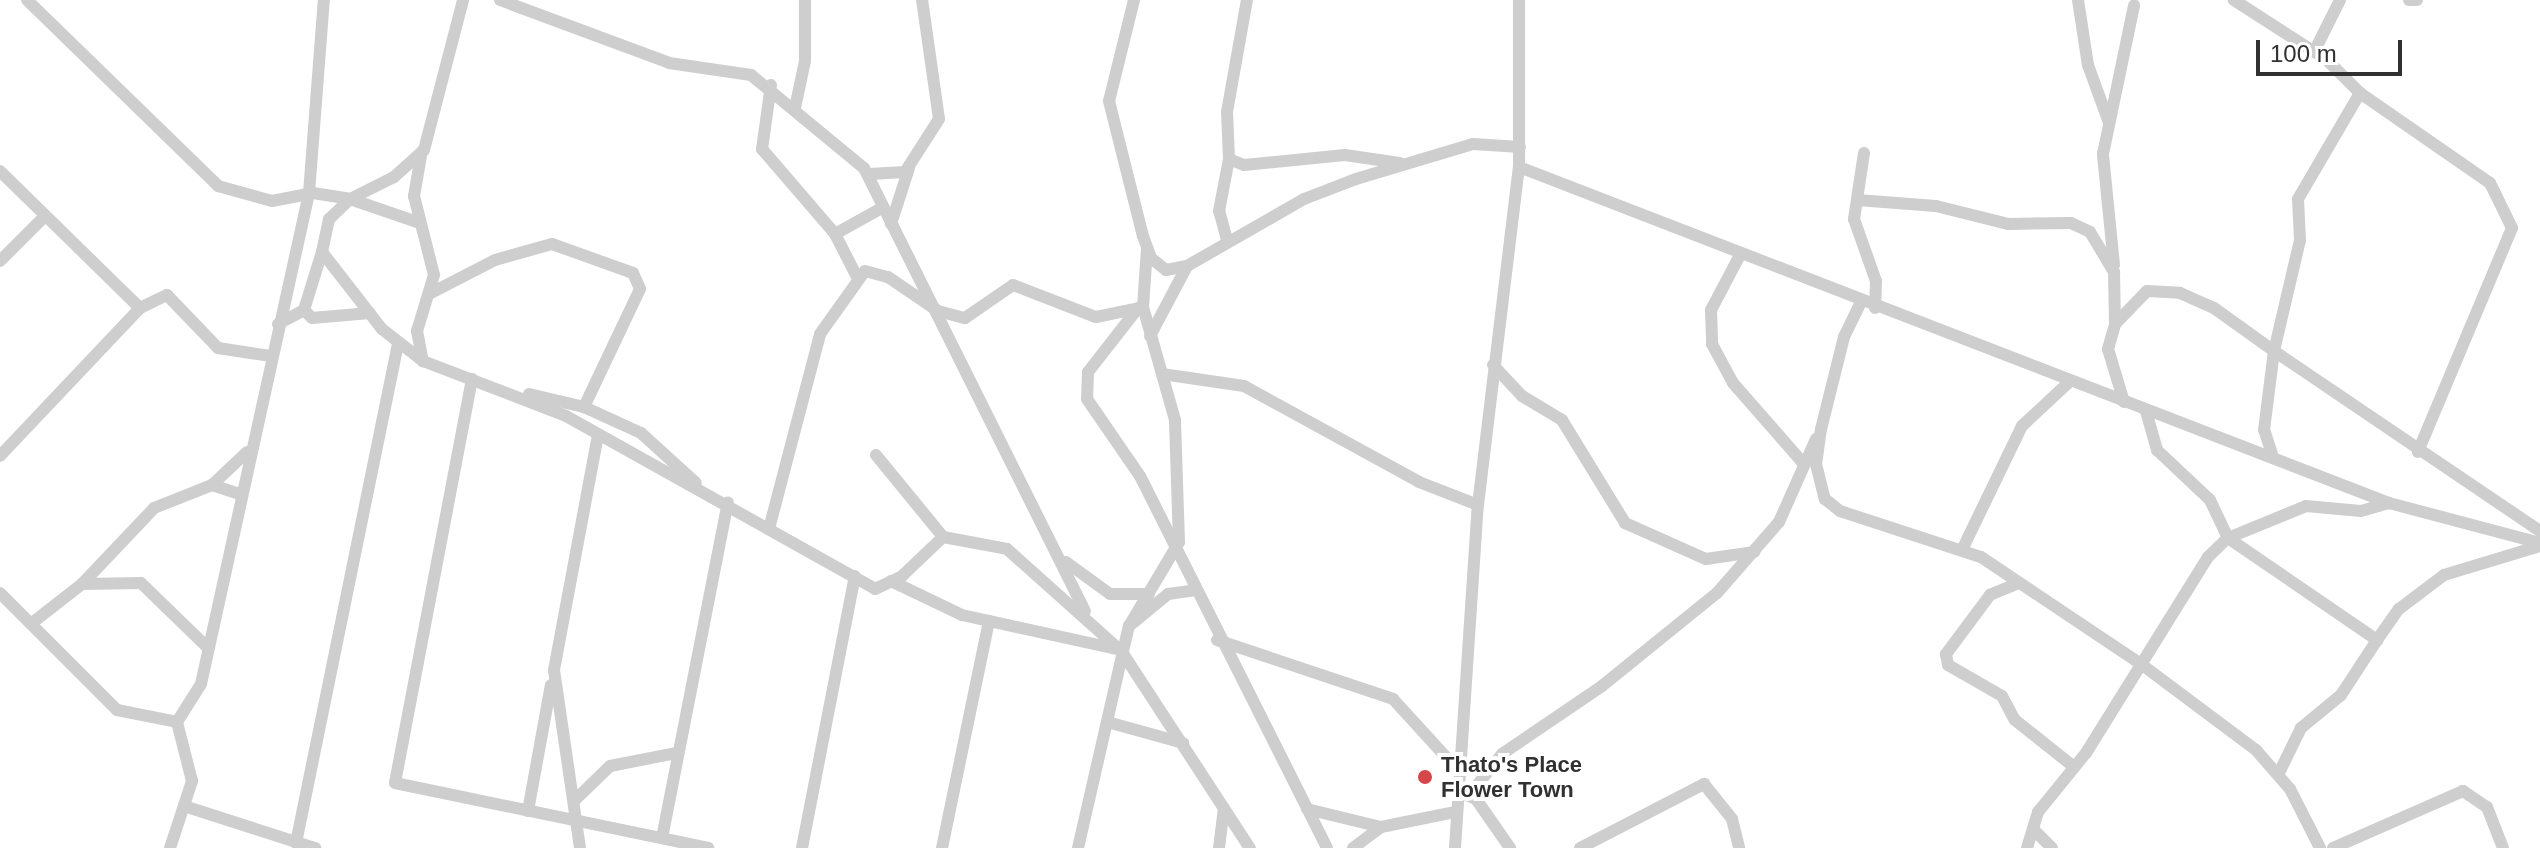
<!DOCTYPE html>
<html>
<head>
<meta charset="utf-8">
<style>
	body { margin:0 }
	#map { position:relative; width:2540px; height:848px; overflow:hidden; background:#fff; font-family:Helvetica,sans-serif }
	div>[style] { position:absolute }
	.minor>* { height:12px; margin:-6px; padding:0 6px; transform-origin:6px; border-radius:6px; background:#cecece }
	.dots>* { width:22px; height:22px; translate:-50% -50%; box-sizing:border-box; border:4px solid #fff; border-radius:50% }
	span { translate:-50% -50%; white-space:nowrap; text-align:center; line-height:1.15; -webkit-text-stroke:8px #fff; paint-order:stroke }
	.poi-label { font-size:22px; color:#313131; font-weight:700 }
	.left { translate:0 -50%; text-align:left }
	.scale { position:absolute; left:2256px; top:40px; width:146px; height:36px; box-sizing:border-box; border:4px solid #313131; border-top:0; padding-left:10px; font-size:24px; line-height:28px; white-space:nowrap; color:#313131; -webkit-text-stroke:6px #fff; paint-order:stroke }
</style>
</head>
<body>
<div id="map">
	<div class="minor">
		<i style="left:27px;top:0;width:267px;rotate:44.2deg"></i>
		<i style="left:218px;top:186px;width:56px;rotate:15.5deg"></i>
		<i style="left:272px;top:201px;width:42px;rotate:-11deg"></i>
		<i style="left:313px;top:193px;width:37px;rotate:9deg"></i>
		<i style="left:350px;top:199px;width:29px;rotate:136deg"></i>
		<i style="left:329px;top:219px;width:34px;rotate:102deg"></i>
		<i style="left:322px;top:252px;width:98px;rotate:52.1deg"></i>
		<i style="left:382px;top:329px;width:52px;rotate:38deg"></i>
		<i style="left:423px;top:361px;width:153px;rotate:21deg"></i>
		<i style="left:566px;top:416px;width:354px;rotate:29.2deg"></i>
		<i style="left:875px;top:589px;width:29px;rotate:-25deg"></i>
		<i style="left:901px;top:577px;width:58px;rotate:-43.6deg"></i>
		<i style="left:943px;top:537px;width:65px;rotate:10.6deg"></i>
		<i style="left:1007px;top:549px;width:154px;rotate:41.8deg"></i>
		<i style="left:1122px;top:652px;width:234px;rotate:56.9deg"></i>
		<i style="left:500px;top:0;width:180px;rotate:20.4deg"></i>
		<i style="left:669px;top:63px;width:83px;rotate:8.3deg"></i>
		<i style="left:751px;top:75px;width:146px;rotate:39.5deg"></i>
		<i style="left:864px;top:168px;width:495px;rotate:63.5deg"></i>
		<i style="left:1134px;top:0;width:104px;rotate:103.9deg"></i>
		<i style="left:1109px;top:101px;width:139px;rotate:75.9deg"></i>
		<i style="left:1143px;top:236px;width:23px;rotate:70deg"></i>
		<i style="left:1151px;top:258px;width:19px;rotate:39deg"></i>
		<i style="left:1166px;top:270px;width:21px;rotate:-11deg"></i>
		<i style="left:1187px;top:266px;width:135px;rotate:-29.8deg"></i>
		<i style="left:1304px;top:199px;width:56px;rotate:-21deg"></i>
		<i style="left:1356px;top:179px;width:122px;rotate:-16.7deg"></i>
		<i style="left:1473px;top:144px;width:47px;rotate:3.7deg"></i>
		<i style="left:2078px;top:0;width:66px;rotate:81.3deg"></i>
		<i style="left:2088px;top:65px;width:59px;rotate:70deg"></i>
		<i style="left:2409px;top:0;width:8px"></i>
		<i style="left:2314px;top:52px;width:58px;rotate:-63.4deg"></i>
		<i style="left:771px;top:85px;width:65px;rotate:98deg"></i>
		<i style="left:762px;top:149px;width:112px;rotate:49.3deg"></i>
		<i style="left:835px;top:234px;width:48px;rotate:62.9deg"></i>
		<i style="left:2360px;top:93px;width:158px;rotate:34.7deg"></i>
		<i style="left:2490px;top:183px;width:50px;rotate:63.9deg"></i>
		<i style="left:2512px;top:228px;width:243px;rotate:112.8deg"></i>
		<i style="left:795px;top:108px;width:48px;rotate:-78deg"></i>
		<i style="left:805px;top:61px;width:61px;rotate:-90deg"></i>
		<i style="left:1864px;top:153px;width:67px;rotate:98.6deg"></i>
		<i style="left:1854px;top:219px;width:66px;rotate:70.5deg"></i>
		<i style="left:1876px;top:281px;width:27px;rotate:92deg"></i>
		<i style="left:421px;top:156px;width:41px;rotate:99.9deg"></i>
		<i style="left:414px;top:196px;width:81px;rotate:75.8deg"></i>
		<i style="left:434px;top:275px;width:59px;rotate:106.9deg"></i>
		<i style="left:417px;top:331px;width:31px;rotate:79deg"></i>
		<i style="left:1229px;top:159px;width:16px;rotate:22deg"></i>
		<i style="left:1244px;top:165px;width:101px;rotate:-5.7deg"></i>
		<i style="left:1345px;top:155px;width:55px;rotate:8.4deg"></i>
		<i style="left:1519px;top:167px;width:933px;rotate:21.12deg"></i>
		<i style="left:2389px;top:503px;width:156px;rotate:14.8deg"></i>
		<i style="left:0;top:171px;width:196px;rotate:44.4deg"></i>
		<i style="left:140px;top:308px;width:30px;rotate:-26deg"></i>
		<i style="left:167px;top:295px;width:74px;rotate:46.1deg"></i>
		<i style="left:218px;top:348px;width:53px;rotate:8.7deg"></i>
		<i style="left:869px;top:174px;width:36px;rotate:-3deg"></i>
		<i style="left:905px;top:172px;width:63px;rotate:-57.3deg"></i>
		<i style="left:939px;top:119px;width:120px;rotate:-98.1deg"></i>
		<i style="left:350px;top:199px;width:49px;rotate:-26.6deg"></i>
		<i style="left:394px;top:177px;width:40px;rotate:-42deg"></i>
		<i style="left:424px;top:150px;width:155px;rotate:-75.4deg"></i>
		<i style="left:350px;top:199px;width:74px;rotate:18.9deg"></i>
		<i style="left:1857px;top:200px;width:79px;rotate:4.3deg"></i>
		<i style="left:1936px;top:206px;width:74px;rotate:14deg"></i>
		<i style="left:2008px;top:224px;width:63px;rotate:-0.9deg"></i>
		<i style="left:2071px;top:223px;width:21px;rotate:25deg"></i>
		<i style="left:2090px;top:232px;width:47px;rotate:59deg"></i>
		<i style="left:2114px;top:272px;width:52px;rotate:88.9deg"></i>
		<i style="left:891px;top:224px;width:59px;rotate:-72.2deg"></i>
		<i style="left:835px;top:234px;width:54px;rotate:-29deg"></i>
		<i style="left:1227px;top:240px;width:30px;rotate:-105deg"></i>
		<i style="left:1219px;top:211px;width:53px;rotate:-79.1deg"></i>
		<i style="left:1229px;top:159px;width:47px;rotate:-92.4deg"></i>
		<i style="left:1227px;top:112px;width:114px;rotate:-79.9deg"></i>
		<i style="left:1740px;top:255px;width:62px;rotate:117.8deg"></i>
		<i style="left:1711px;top:310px;width:34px;rotate:88deg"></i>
		<i style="left:1712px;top:344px;width:44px;rotate:61.7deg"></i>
		<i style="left:1733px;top:383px;width:108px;rotate:48.8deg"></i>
		<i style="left:0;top:261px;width:64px;rotate:-45deg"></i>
		<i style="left:2114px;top:265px;width:112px;rotate:-95.7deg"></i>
		<i style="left:2103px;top:154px;width:152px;rotate:-78.2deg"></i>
		<i style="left:431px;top:293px;width:72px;rotate:-27.3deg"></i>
		<i style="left:495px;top:260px;width:59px;rotate:-15.7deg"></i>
		<i style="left:552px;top:244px;width:86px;rotate:19.7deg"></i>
		<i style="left:633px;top:273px;width:17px;rotate:66deg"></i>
		<i style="left:640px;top:289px;width:131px;rotate:115.4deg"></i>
		<i style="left:1861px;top:302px;width:39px;rotate:116deg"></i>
		<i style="left:1844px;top:337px;width:95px;rotate:104deg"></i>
		<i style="left:1821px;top:429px;width:35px;rotate:98deg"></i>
		<i style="left:1816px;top:464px;width:36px;rotate:76deg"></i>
		<i style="left:1825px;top:499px;width:19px;rotate:39deg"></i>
		<i style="left:1840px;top:511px;width:148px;rotate:18.1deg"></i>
		<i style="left:1981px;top:557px;width:192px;rotate:33.8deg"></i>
		<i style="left:2141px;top:664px;width:144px;rotate:36.8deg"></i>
		<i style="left:2256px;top:750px;width:52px;rotate:48.9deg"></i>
		<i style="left:2290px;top:789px;width:66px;rotate:63deg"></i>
		<i style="left:1138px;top:308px;width:81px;rotate:128deg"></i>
		<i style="left:1088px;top:372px;width:27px;rotate:92deg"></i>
		<i style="left:1087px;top:399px;width:93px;rotate:55.5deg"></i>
		<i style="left:1140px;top:476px;width:416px;rotate:63.3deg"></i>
		<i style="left:304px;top:310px;width:11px;rotate:45deg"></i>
		<i style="left:312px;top:318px;width:58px;rotate:-4.9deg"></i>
		<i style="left:278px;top:324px;width:30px;rotate:-28deg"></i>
		<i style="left:304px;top:310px;width:61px;rotate:-72.8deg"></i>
		<i style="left:1150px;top:336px;width:79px;rotate:-62.1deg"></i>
		<i style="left:1493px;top:365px;width:42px;rotate:46.9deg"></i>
		<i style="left:1522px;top:396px;width:47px;rotate:31deg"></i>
		<i style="left:1562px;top:420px;width:121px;rotate:58.5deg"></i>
		<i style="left:1625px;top:523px;width:89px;rotate:24deg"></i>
		<i style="left:1706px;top:559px;width:49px;rotate:-8.3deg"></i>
		<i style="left:1162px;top:374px;width:83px;rotate:8.3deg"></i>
		<i style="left:1244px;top:386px;width:200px;rotate:28.7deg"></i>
		<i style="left:1419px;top:482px;width:63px;rotate:21.3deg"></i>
		<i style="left:472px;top:379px;width:411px;rotate:100.8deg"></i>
		<i style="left:395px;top:783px;width:320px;rotate:11.7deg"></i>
		<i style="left:529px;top:394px;width:57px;rotate:13.3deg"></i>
		<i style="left:584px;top:407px;width:63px;rotate:24.5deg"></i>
		<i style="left:641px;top:433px;width:74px;rotate:42.3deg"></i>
		<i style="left:2124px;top:402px;width:55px;rotate:-106.8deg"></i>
		<i style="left:2108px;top:349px;width:26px;rotate:-74deg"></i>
		<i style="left:2115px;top:324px;width:46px;rotate:-45.9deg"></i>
		<i style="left:2147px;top:291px;width:33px;rotate:3deg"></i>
		<i style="left:2180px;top:293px;width:37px;rotate:24deg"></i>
		<i style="left:2214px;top:308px;width:74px;rotate:35.6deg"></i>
		<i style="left:2274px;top:351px;width:114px;rotate:-76.8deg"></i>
		<i style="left:2300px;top:240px;width:41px;rotate:-92.8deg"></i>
		<i style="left:2298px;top:199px;width:123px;rotate:-59.7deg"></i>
		<i style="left:2360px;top:93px;width:47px;rotate:-135deg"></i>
		<i style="left:2327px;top:60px;width:111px;rotate:-147.2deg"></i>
		<i style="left:2146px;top:411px;width:41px;rotate:74.2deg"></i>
		<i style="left:2157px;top:450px;width:73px;rotate:43.3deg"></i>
		<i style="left:2210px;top:500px;width:42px;rotate:64.7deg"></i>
		<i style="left:2228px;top:538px;width:181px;rotate:34.4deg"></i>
		<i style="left:2377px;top:640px;width:66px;rotate:123.2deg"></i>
		<i style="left:2341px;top:695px;width:52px;rotate:140.5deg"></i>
		<i style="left:2301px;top:728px;width:50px;rotate:116.1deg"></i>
		<i style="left:876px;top:455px;width:106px;rotate:50.7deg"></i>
		<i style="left:0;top:456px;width:204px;rotate:-46.6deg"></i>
		<i style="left:2273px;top:457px;width:28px;rotate:-108deg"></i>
		<i style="left:2264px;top:430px;width:80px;rotate:-82.8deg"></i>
		<i style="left:2274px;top:351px;width:321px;rotate:34.1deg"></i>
		<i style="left:212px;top:485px;width:48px;rotate:-43.3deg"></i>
		<i style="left:770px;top:525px;width:197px;rotate:-75.3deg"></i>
		<i style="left:820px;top:334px;width:77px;rotate:-54.5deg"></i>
		<i style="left:865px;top:271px;width:24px;rotate:15deg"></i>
		<i style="left:888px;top:277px;width:60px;rotate:34.2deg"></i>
		<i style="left:938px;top:311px;width:28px;rotate:15deg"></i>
		<i style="left:965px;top:318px;width:58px;rotate:-34.5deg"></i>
		<i style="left:1013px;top:285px;width:89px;rotate:21.1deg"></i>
		<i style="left:1096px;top:317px;width:45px;rotate:-11.6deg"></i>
		<i style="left:1962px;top:550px;width:138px;rotate:-64.2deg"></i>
		<i style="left:2022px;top:426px;width:64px;rotate:-43.1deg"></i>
		<i style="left:1066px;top:562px;width:54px;rotate:36deg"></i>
		<i style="left:1110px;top:594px;width:39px"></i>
		<i style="left:891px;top:581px;width:79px;rotate:25.6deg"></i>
		<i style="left:962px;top:615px;width:163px;rotate:12.4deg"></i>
		<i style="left:2019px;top:583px;width:31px;rotate:158deg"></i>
		<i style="left:1990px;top:595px;width:74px;rotate:126.7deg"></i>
		<i style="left:1946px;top:654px;width:11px;rotate:80deg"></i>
		<i style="left:1948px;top:665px;width:62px;rotate:29.9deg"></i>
		<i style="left:2002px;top:696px;width:27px;rotate:62deg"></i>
		<i style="left:2015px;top:720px;width:75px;rotate:38.5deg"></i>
		<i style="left:82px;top:584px;width:59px;rotate:-1deg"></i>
		<i style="left:141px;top:583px;width:93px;rotate:44.1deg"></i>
		<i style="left:0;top:593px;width:165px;rotate:45deg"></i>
		<i style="left:117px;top:710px;width:61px;rotate:11.3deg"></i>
		<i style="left:32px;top:623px;width:63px;rotate:-38deg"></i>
		<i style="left:82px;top:584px;width:105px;rotate:-46.5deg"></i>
		<i style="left:154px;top:508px;width:62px;rotate:-21.6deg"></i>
		<i style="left:212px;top:485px;width:29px;rotate:18deg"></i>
		<i style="left:1129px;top:626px;width:98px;rotate:-59.2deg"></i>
		<i style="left:1179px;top:542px;width:122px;rotate:-91.9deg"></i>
		<i style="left:1175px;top:420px;width:117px;rotate:-105.8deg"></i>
		<i style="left:1143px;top:307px;width:58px;rotate:-86.1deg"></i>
		<i style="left:1217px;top:640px;width:186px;rotate:18.5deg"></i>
		<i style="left:1393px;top:699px;width:95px;rotate:47.6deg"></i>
		<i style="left:2377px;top:640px;width:38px;rotate:-55deg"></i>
		<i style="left:2399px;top:609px;width:56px;rotate:-37.1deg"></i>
		<i style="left:2444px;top:575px;width:100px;rotate:-16.8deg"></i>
		<i style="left:1111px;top:723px;width:75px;rotate:15.5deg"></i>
		<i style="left:1464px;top:794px;width:13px;rotate:23deg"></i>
		<i style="left:1476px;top:799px;width:60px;rotate:55.2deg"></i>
		<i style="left:1470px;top:794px;width:51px;rotate:-51.3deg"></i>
		<i style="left:1502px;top:754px;width:121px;rotate:-34.2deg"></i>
		<i style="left:1602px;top:686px;width:148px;rotate:-39deg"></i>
		<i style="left:1717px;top:593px;width:94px;rotate:-48.9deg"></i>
		<i style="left:1779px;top:522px;width:91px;rotate:-66deg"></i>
		<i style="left:574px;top:801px;width:50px;rotate:-44.2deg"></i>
		<i style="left:610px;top:766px;width:67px;rotate:-11.1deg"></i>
		<i style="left:184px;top:806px;width:138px;rotate:17.8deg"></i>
		<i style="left:1307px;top:809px;width:76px;rotate:13.7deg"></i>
		<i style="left:1381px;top:827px;width:76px;rotate:-11.5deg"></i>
		<i style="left:528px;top:811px;width:128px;rotate:-79.7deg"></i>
		<i style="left:2033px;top:829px;width:27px;rotate:45deg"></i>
		<i style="left:662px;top:838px;width:342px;rotate:-78.9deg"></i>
		<i style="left:296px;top:843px;width:509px;rotate:-78.45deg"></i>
		<i style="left:170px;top:848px;width:71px;rotate:-71.8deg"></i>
		<i style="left:192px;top:781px;width:61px;rotate:-104.3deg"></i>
		<i style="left:177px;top:722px;width:45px;rotate:-57.7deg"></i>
		<i style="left:201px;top:684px;width:503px;rotate:-77.59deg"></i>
		<i style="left:309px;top:193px;width:194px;rotate:-85.6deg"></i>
		<i style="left:580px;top:848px;width:180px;rotate:-98.3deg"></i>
		<i style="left:554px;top:670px;width:239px;rotate:-79.4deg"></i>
		<i style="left:802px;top:848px;width:277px;rotate:-79deg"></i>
		<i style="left:942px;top:848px;width:232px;rotate:-78.3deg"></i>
		<i style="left:1078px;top:848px;width:228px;rotate:-77.1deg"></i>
		<i style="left:1129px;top:626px;width:50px;rotate:-39.4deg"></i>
		<i style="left:1168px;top:594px;width:28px;rotate:-8deg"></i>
		<i style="left:1219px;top:848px;width:40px;rotate:-82.9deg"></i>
		<i style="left:1353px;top:848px;width:35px;rotate:-37deg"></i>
		<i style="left:1455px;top:848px;width:344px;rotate:-86.2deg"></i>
		<i style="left:1478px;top:505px;width:340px;rotate:-83.1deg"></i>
		<i style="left:1519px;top:167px;width:167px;rotate:-90deg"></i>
		<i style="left:1580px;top:848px;width:140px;rotate:-27.3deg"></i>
		<i style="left:1704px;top:784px;width:45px;rotate:51.3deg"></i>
		<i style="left:1732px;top:819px;width:30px;rotate:76deg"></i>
		<i style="left:2027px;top:848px;width:38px;rotate:-73deg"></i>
		<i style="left:2038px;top:812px;width:76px;rotate:-50.9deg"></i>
		<i style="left:2086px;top:753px;width:231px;rotate:-58.1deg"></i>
		<i style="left:2208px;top:557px;width:28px;rotate:-44deg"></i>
		<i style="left:2228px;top:538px;width:84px;rotate:-22.3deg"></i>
		<i style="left:2306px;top:506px;width:55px;rotate:5.2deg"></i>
		<i style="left:2361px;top:511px;width:29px;rotate:-16deg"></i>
		<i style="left:2333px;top:848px;width:142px;rotate:-23.7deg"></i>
		<i style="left:2463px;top:791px;width:29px;rotate:34deg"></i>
		<i style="left:2487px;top:807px;width:44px;rotate:68.7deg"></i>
	</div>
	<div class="dots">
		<i style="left:1425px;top:777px;background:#d54748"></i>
	</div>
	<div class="poi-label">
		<span class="left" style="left:1441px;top:777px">Thato's Place<br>Flower Town</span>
	</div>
	<div class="scale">100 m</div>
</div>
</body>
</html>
